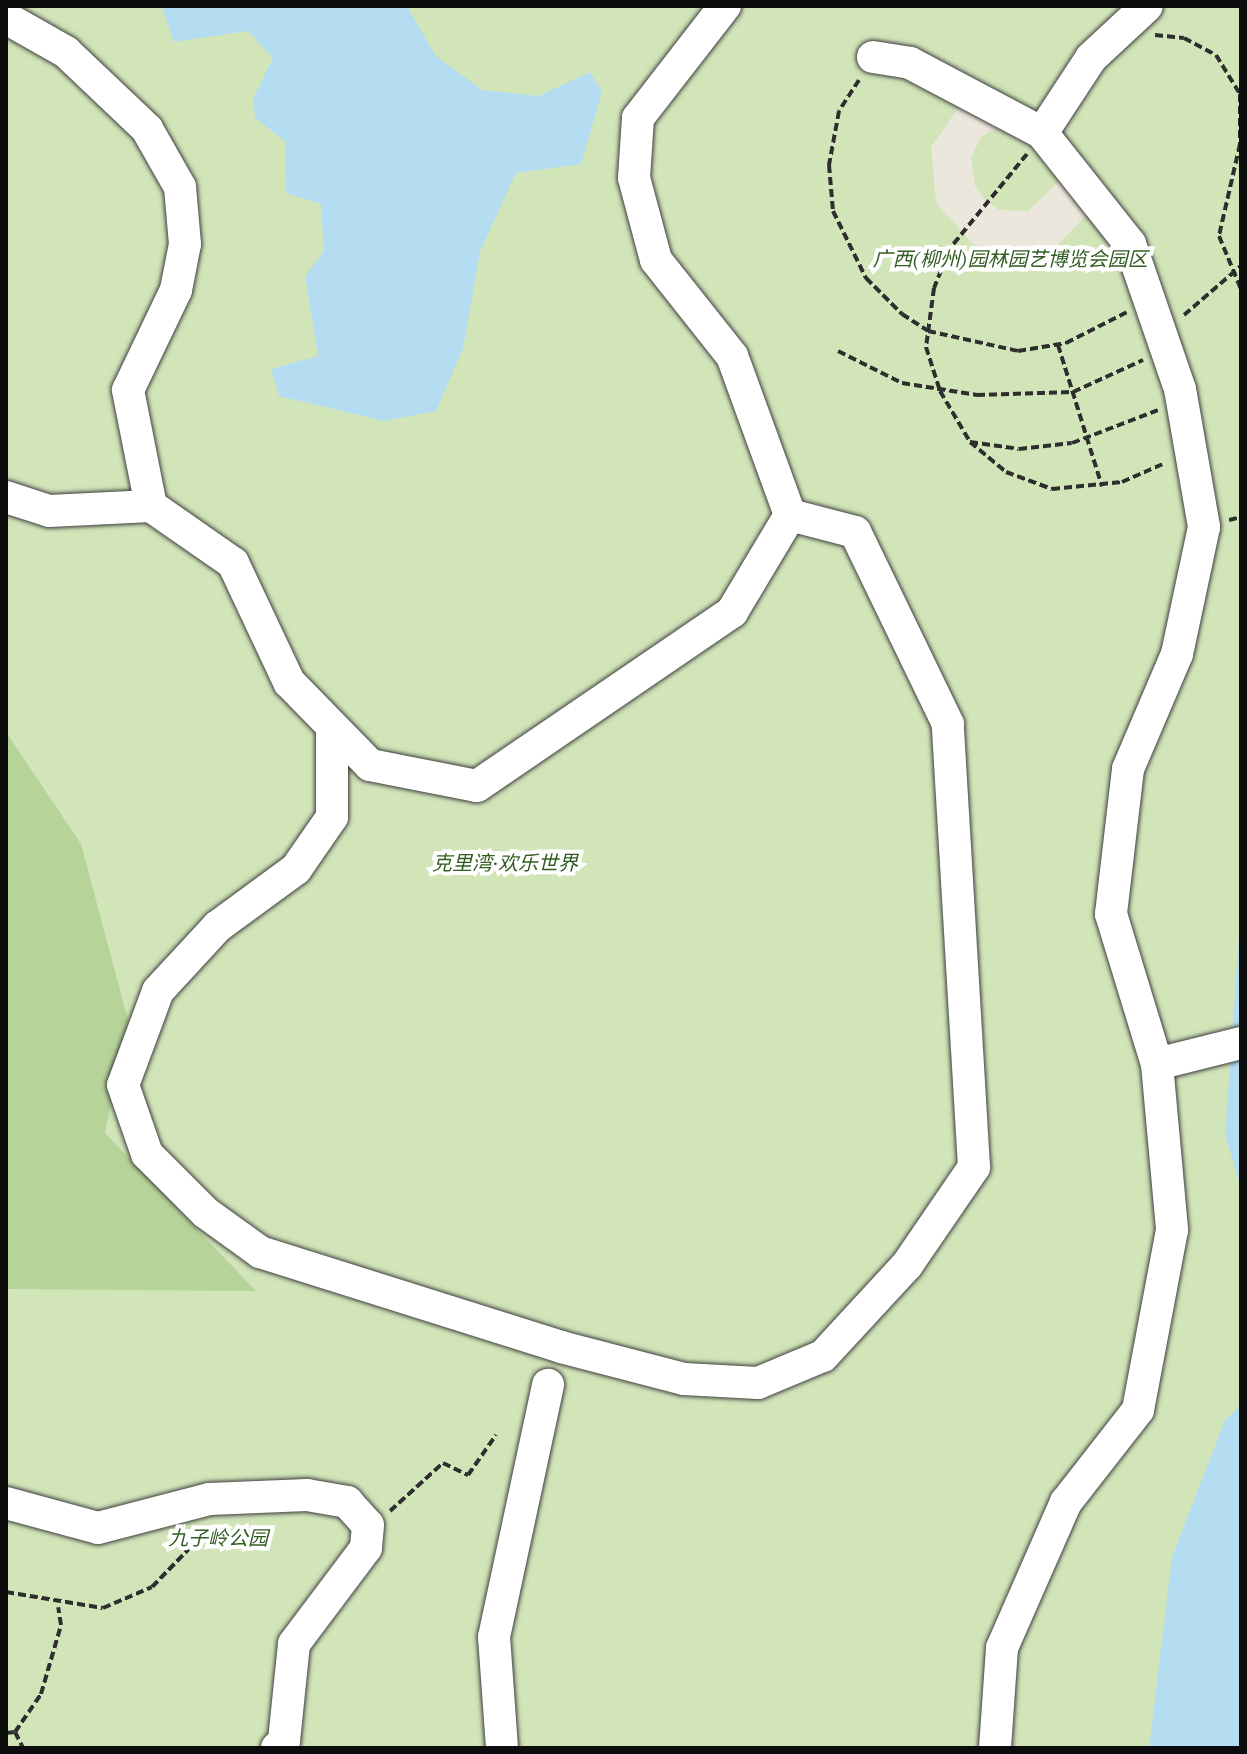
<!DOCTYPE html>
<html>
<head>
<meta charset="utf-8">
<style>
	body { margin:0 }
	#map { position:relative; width:1247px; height:1754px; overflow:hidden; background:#fdf9ec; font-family:"Source Serif 4","Noto Sans SC",serif }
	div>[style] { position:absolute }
	.green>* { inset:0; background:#d1e5b9 }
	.forest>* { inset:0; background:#b6d499 }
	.plaza>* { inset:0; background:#ece7dc }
	.water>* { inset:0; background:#b5ddf1 }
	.path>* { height:4px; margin-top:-2px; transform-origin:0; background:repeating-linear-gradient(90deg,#2e2e2e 0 8px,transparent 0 12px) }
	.roads { filter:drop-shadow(0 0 2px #3f3f3f) drop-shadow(0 0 2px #3f3f3f) }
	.minor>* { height:32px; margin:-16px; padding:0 16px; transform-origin:16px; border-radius:16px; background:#fff }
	span { translate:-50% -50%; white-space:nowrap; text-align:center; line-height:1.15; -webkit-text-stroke:8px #fff; paint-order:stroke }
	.park-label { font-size:20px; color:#315d22; font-style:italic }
	.frame { position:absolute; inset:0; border:8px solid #0c0c0c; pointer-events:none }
</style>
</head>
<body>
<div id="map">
	<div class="green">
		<i style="clip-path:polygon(6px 6px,1241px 6px,1241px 1748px,6px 1748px)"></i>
	</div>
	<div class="forest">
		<i style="clip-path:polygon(6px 732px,81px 844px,128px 1020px,105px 1133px,256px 1291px,6px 1289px)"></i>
	</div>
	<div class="plaza">
		<i style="clip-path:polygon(968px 94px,1000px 126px,981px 137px,971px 158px,975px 186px,986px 200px,999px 210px,1028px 211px,1059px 181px,1088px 213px,1057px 246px,1030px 255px,974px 245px,936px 203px,931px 147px)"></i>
	</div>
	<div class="water">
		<i style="clip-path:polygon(407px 6px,436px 56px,482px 90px,539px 96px,590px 72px,602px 92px,581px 164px,516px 173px,480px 251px,463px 349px,436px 411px,384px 421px,279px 396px,271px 369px,318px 356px,305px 276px,324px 251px,321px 204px,286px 193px,285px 141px,255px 118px,253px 99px,273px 58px,248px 31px,174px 42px,162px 7px)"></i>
		<i style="clip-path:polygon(1241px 907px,1241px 1189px,1225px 1134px)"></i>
		<i style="clip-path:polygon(1241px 1405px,1241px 1748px,1149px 1748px,1172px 1557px,1225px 1420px)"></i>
	</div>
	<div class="path">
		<i style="left:1155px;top:35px;width:29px;rotate:6deg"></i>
		<i style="left:1184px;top:38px;width:36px;rotate:28deg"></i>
		<i style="left:1216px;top:55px;width:46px;rotate:58.4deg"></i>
		<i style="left:1240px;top:94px;width:50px;rotate:90deg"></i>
		<i style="left:1240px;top:144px;width:94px;rotate:102.9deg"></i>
		<i style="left:1219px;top:236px;width:57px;rotate:67.5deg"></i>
		<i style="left:859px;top:80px;width:37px;rotate:123deg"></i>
		<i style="left:839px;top:111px;width:55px;rotate:100.5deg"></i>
		<i style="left:829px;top:165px;width:46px;rotate:85deg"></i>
		<i style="left:833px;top:211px;width:75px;rotate:63.8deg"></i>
		<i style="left:866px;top:278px;width:51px;rotate:45deg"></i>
		<i style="left:902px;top:314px;width:31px;rotate:33deg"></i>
		<i style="left:928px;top:331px;width:92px;rotate:12.5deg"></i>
		<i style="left:1018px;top:351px;width:49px;rotate:-9.5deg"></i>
		<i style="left:1066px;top:343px;width:68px;rotate:-26.9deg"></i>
		<i style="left:1027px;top:154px;width:122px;rotate:129.3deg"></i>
		<i style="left:950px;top:248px;width:43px;rotate:111.8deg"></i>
		<i style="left:934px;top:288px;width:60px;rotate:97.7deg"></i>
		<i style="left:926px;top:347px;width:46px;rotate:72.3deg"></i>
		<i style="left:940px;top:391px;width:59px;rotate:59.5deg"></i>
		<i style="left:970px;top:442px;width:47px;rotate:39.8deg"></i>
		<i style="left:1006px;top:472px;width:49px;rotate:20.3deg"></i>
		<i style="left:1052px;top:489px;width:70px;rotate:-5.7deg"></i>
		<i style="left:1122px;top:482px;width:47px;rotate:-23.8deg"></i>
		<i style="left:1184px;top:315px;width:75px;rotate:-40.7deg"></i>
		<i style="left:1058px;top:345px;width:148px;rotate:72.7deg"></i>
		<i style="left:838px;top:351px;width:72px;rotate:26.6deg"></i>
		<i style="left:902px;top:383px;width:76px;rotate:9.1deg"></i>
		<i style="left:977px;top:395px;width:96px;rotate:-1.8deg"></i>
		<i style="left:1073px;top:392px;width:77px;rotate:-24.6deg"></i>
		<i style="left:970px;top:442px;width:49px;rotate:8.1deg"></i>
		<i style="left:1019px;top:449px;width:53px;rotate:-6.5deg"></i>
		<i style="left:1072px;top:443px;width:92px;rotate:-21deg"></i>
		<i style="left:1229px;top:520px;width:12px;rotate:-14deg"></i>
		<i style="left:390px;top:1511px;width:72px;rotate:-42.2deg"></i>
		<i style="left:443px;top:1463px;width:28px;rotate:26deg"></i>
		<i style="left:468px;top:1475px;width:49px;rotate:-55deg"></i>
		<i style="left:6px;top:1592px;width:98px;rotate:9.4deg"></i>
		<i style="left:103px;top:1608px;width:53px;rotate:-23.2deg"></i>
		<i style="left:152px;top:1587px;width:83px;rotate:-46deg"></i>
		<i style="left:15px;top:1732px;width:18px;rotate:63deg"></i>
		<i style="left:6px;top:1733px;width:9px;rotate:-6deg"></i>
		<i style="left:15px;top:1732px;width:46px;rotate:-55.6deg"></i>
		<i style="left:41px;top:1694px;width:72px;rotate:-73.8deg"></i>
		<i style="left:61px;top:1625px;width:18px;rotate:-99deg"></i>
	</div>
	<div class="roads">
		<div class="minor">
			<i style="left:6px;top:18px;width:69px;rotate:29.5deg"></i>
			<i style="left:66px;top:52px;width:112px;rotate:43.5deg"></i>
			<i style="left:147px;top:129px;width:67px;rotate:60.4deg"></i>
			<i style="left:180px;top:187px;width:57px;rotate:85deg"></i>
			<i style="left:185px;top:244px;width:47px;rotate:101.1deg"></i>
			<i style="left:176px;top:290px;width:111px;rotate:115.6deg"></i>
			<i style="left:128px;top:390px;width:118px;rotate:78.8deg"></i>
			<i style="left:873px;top:57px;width:37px;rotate:9deg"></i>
			<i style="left:910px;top:63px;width:149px;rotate:27.9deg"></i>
			<i style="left:1042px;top:133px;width:142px;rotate:51.6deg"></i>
			<i style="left:1130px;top:244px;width:153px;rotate:71deg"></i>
			<i style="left:1180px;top:389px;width:140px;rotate:80.1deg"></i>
			<i style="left:1204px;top:527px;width:130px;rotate:102deg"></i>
			<i style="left:1177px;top:654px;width:125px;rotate:113.1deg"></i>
			<i style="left:1128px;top:769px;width:146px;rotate:96.7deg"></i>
			<i style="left:1111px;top:914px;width:157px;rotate:73deg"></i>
			<i style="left:1157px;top:1064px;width:167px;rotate:84.8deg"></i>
			<i style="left:1172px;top:1230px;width:183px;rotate:100.7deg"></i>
			<i style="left:1138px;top:1410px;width:117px;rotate:128deg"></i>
			<i style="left:1066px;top:1502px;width:159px;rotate:113.7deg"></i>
			<i style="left:1002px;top:1648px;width:100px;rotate:94deg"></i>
			<i style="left:1042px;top:133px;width:90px;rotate:-56.8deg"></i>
			<i style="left:1091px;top:58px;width:76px;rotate:-42.9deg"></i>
			<i style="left:6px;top:497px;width:45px;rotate:18deg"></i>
			<i style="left:49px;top:511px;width:102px;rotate:-2.8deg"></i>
			<i style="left:151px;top:506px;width:100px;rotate:34.8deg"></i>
			<i style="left:233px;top:563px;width:132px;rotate:64.8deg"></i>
			<i style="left:289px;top:682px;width:116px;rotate:45.7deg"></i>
			<i style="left:370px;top:765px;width:109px;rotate:11.1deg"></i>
			<i style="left:477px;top:786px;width:309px;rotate:-34.3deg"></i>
			<i style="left:732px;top:612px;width:113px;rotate:-59.1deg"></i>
			<i style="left:790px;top:515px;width:169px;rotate:-110deg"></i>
			<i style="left:732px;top:356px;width:122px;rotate:-128.4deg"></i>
			<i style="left:656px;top:260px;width:85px;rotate:-105deg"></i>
			<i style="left:634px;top:178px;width:60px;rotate:-86.2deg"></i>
			<i style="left:638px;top:118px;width:142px;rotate:-52.2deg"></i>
			<i style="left:332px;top:727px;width:90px;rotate:90deg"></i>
			<i style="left:332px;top:817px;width:63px;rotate:124.7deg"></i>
			<i style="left:296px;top:869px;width:97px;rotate:143.8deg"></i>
			<i style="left:218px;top:926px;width:88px;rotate:132.7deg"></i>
			<i style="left:158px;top:991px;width:100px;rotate:110.4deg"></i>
			<i style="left:123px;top:1085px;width:73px;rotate:70.8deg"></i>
			<i style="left:147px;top:1154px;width:83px;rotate:45deg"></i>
			<i style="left:206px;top:1213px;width:67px;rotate:35.8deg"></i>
			<i style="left:260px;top:1252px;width:316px;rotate:17.5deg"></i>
			<i style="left:561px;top:1347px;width:127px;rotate:14.6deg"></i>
			<i style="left:684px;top:1379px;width:74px;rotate:3.1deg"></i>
			<i style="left:758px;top:1383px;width:70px;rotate:-22.6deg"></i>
			<i style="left:823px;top:1356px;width:124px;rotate:-47.3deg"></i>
			<i style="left:907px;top:1265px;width:119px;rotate:-55.6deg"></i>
			<i style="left:974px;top:1167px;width:444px;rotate:-93.4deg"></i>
			<i style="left:948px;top:724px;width:213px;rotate:-115.8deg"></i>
			<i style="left:855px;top:532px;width:67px;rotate:-165.3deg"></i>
			<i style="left:1157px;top:1064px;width:87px;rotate:-14deg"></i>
			<i style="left:6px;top:1503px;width:95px;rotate:15.2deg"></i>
			<i style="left:98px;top:1528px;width:115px;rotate:-14.6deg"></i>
			<i style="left:209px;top:1499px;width:98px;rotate:-2.3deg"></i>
			<i style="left:307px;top:1495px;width:41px;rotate:9.9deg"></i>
			<i style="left:347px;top:1502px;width:31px;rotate:48deg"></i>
			<i style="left:368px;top:1525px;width:23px;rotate:95deg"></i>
			<i style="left:366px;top:1548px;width:120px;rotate:126.9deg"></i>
			<i style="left:294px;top:1644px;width:98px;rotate:95.9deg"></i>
			<i style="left:284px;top:1741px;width:10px;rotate:135deg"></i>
			<i style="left:502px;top:1748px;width:111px;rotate:-94.1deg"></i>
			<i style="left:494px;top:1637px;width:258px;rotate:-77.9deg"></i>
		</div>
	</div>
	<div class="park-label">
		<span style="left:1010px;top:259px">广西(柳州)园林园艺博览会园区</span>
		<span style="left:505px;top:863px">克里湾·欢乐世界</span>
		<span style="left:218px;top:1538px">九子岭公园</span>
	</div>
	<div class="frame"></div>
</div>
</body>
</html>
